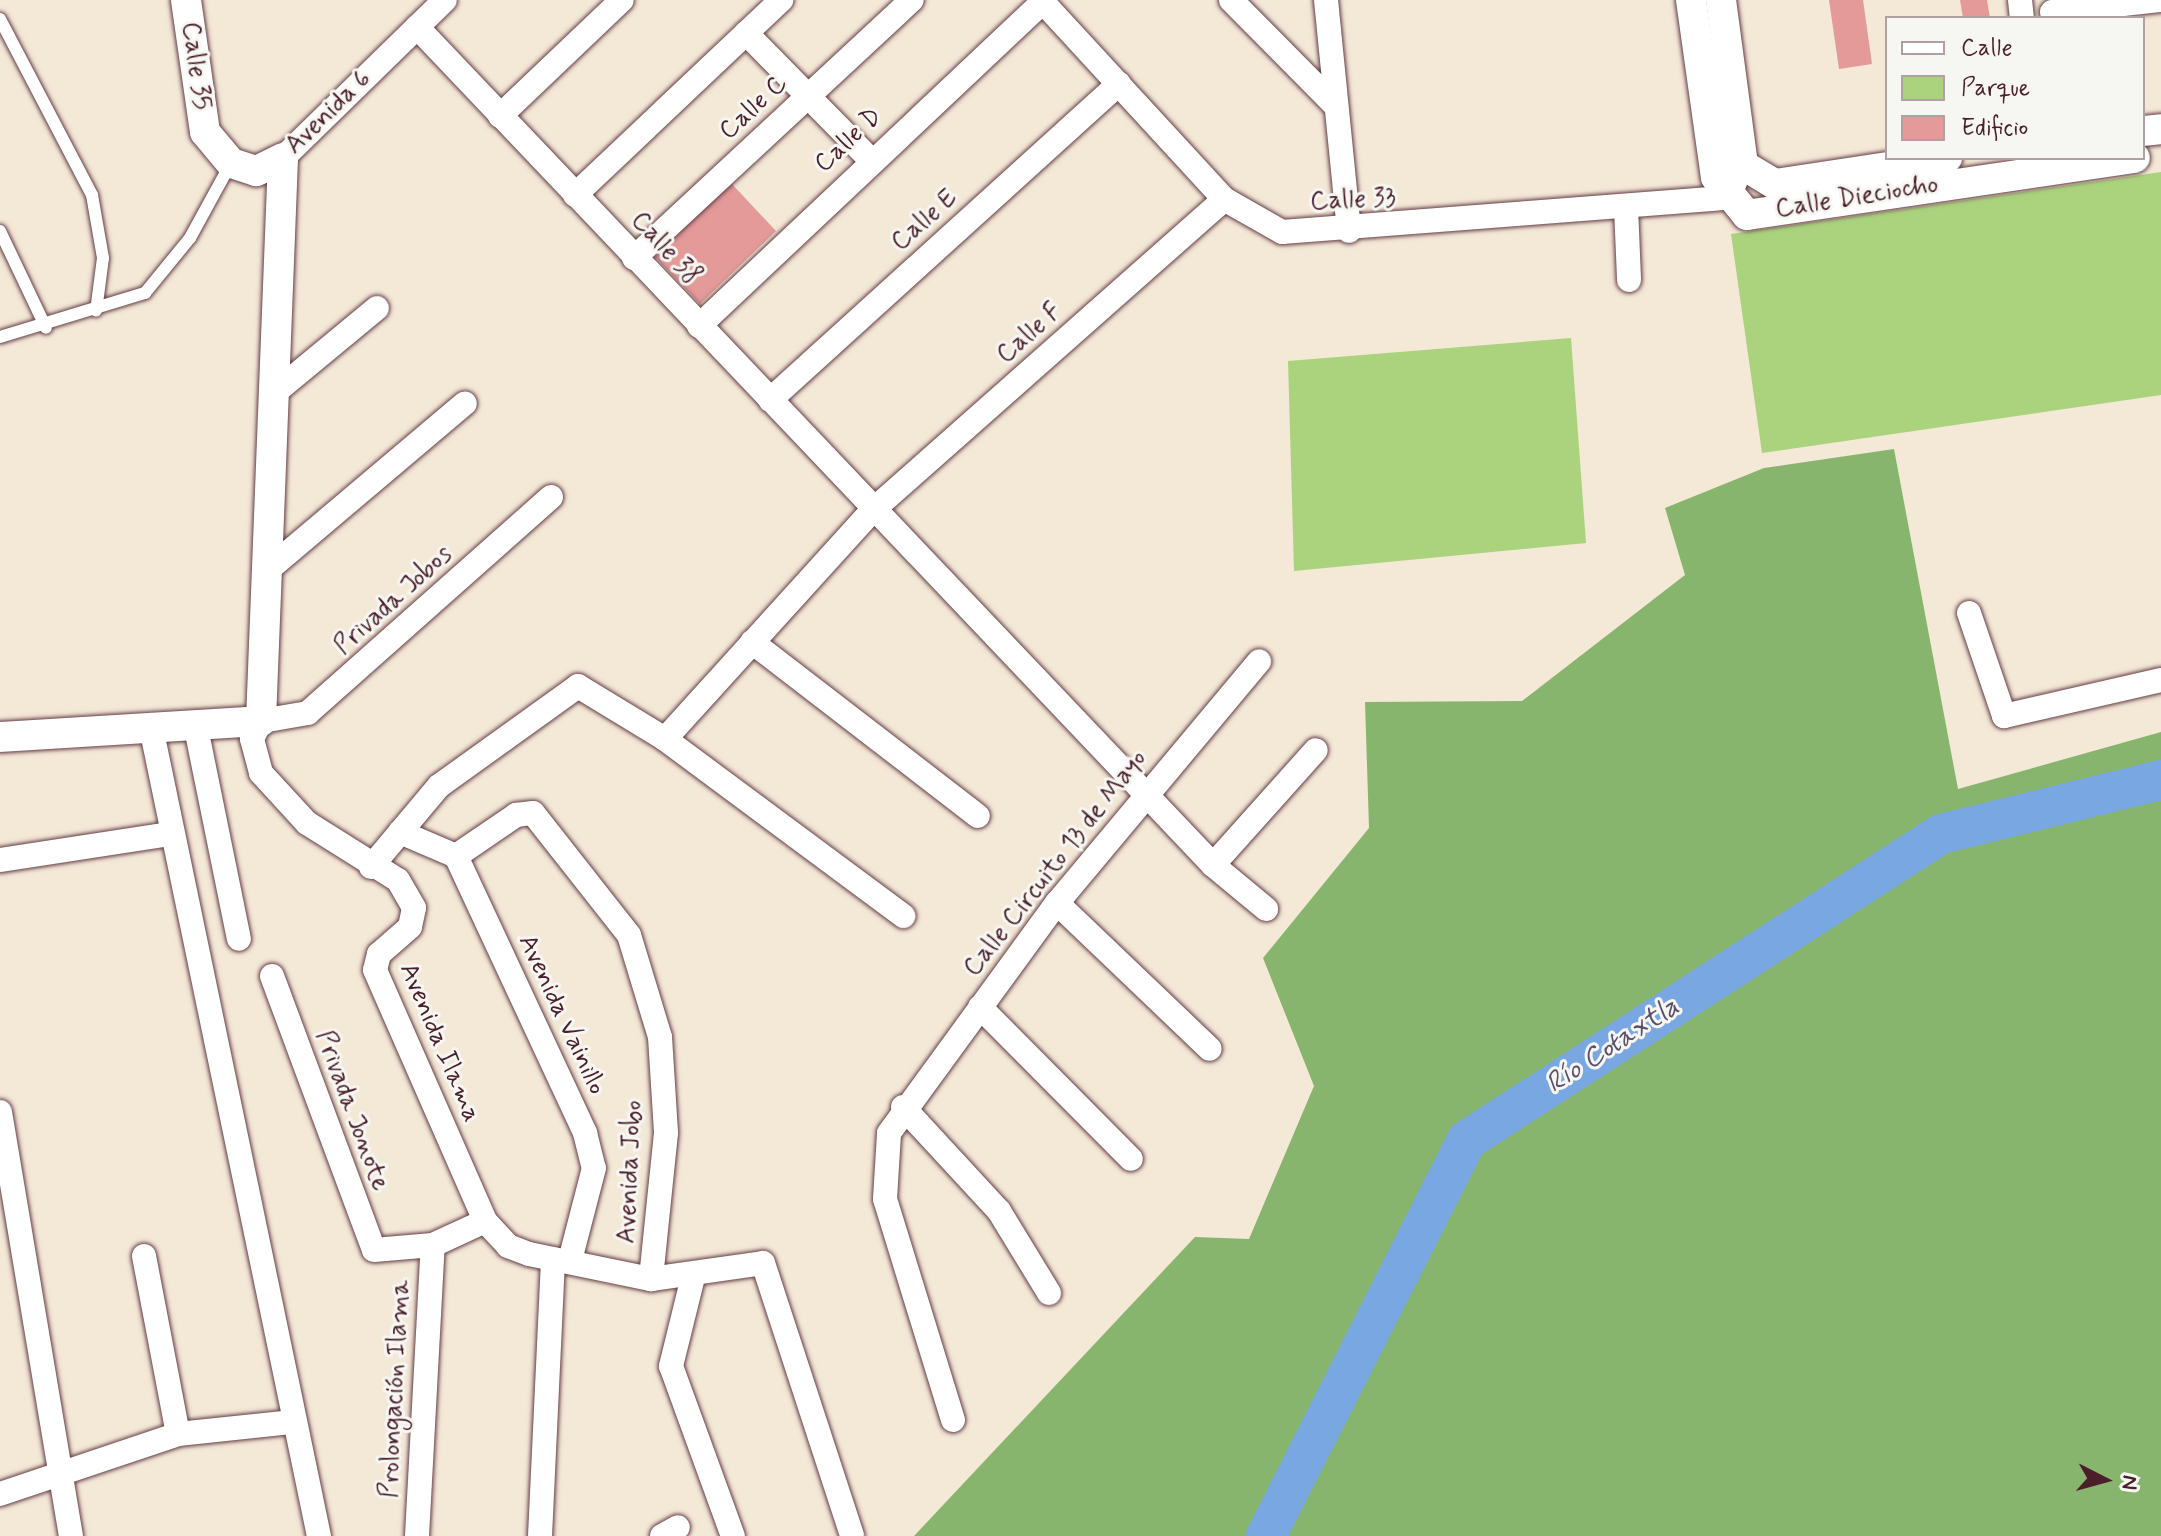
<!DOCTYPE html>
<html>
<head>
<meta charset="utf-8">
<style>
	body { margin:0 }
	#map { position:relative; width:2161px; height:1536px; overflow:hidden; background:#f4e8d7; font-family:Mynerve,sans-serif }
	div>[style] { position:absolute }
	.green>* { inset:0; background:#abd37e }
	.forest>* { inset:0; background:#88b56d }
	.river>* { height:40px; margin:-20px; padding:0 20px; transform-origin:20px; border-radius:20px; background:#78a7e2 }
	.building>* { inset:0; background:#e39a98 }
	.roads { filter:drop-shadow(0 0 2px #643d45) drop-shadow(0 0 2px #643d45) }
	.service>* { height:12px; margin:-6px; padding:0 6px; transform-origin:6px; border-radius:6px; background:#fff }
	.minor>* { height:24px; margin:-12px; padding:0 12px; transform-origin:12px; border-radius:12px; background:#fff }
	.tertiary>* { height:30px; margin:-15px; padding:0 15px; transform-origin:15px; border-radius:15px; background:#fff }
	span { translate:-50% -50%; white-space:nowrap; text-align:center; line-height:1.15; -webkit-text-stroke:6px #f6f6f2; paint-order:stroke }
	.street-label { font-size:26px; color:#4a1f2b }
	.water-label { font-size:28px; color:#5a4f6b; font-style:italic }
	.legend { position:absolute; left:1885px; top:16px; width:260px; height:144px; box-sizing:border-box; background:#f6f6f2; border:2px solid #b1a0a2; margin:0; padding:10px 14px; list-style:none; font-size:24px; color:#4a1f2b }
	.legend li { display:flex; align-items:center; gap:16px; height:40px }
	.legend b { width:40px; border:2px solid #b1a0a2 }
	.north { position:absolute; left:2065px; top:1440px; width:80px; height:80px; -webkit-text-stroke:6px #f6f6f2; paint-order:stroke; rotate:96deg; font-size:22px; font-weight:700; line-height:32px; text-align:center; color:#4a1f2b }
	.north::after { content:''; display:block; margin:auto; width:28px; height:36px; background:#4a1f2b; clip-path:polygon(50% 0,100% 100%,50% 72%,0 100%) }
</style>
</head>
<body>
<div id="map">
	<div class="green">
		<i style="clip-path:polygon(2161px 172px,2161px 395px,1762px 453px,1731px 234px)"></i>
		<i style="clip-path:polygon(1571px 338px,1586px 543px,1294px 571px,1288px 361px)"></i>
	</div>
	<div class="forest">
		<i style="clip-path:polygon(1894px 449px,1958px 789px,2161px 732px,2161px 1536px,914px 1536px,1195px 1237px,1249px 1239px,1314px 1086px,1263px 958px,1369px 828px,1365px 702px,1522px 701px,1685px 575px,1665px 508px,1764px 468px)"></i>
	</div>
	<div class="river">
		<i style="left:1266px;top:1536px;width:444px;rotate:-63.1deg"></i>
		<i style="left:1467px;top:1140px;width:564px;rotate:-32.85deg"></i>
		<i style="left:1941px;top:834px;width:227px;rotate:-13.8deg"></i>
	</div>
	<div class="building">
		<i style="clip-path:polygon(1829px 0,1863px 0,1872px 64px,1839px 69px)"></i>
		<i style="clip-path:polygon(1960px 0,1987px 0,1990px 18px,1963px 18px)"></i>
		<i style="clip-path:polygon(731px 183px,776px 231px,700px 304px,655px 257px)"></i>
	</div>
	<div class="roads">
		<div class="service">
			<i style="left:0;top:19px;width:199px;rotate:62.4deg"></i>
			<i style="left:92px;top:195px;width:64px;rotate:80.1deg"></i>
			<i style="left:103px;top:258px;width:53px;rotate:97.5deg"></i>
			<i style="left:0;top:231px;width:107px;rotate:64.6deg"></i>
			<i style="left:0;top:337px;width:152px;rotate:-16.9deg"></i>
			<i style="left:145px;top:293px;width:71px;rotate:-50.7deg"></i>
			<i style="left:190px;top:238px;width:85px;rotate:-61.3deg"></i>
		</div>
		<div class="minor">
			<i style="left:1041px;top:0;width:270px;rotate:47.4deg"></i>
			<i style="left:1224px;top:199px;width:67px;rotate:29.6deg"></i>
			<i style="left:1282px;top:232px;width:446px;rotate:-4.4deg"></i>
			<i style="left:1727px;top:198px;width:18px;rotate:-63deg"></i>
			<i style="left:1231px;top:0;width:146px;rotate:45.3deg"></i>
			<i style="left:1326px;top:0;width:232px;rotate:84.3deg"></i>
			<i style="left:2020px;top:0;width:18px;rotate:84deg"></i>
			<i style="left:2052px;top:12px;width:110px;rotate:-6.3deg"></i>
			<i style="left:417px;top:27px;width:1156px;rotate:46.47deg"></i>
			<i style="left:1213px;top:865px;width:69px;rotate:39.7deg"></i>
			<i style="left:746px;top:33px;width:177px;rotate:45.5deg"></i>
			<i style="left:500px;top:116px;width:168px;rotate:-43.6deg"></i>
			<i style="left:283px;top:158px;width:226px;rotate:-44.3deg"></i>
			<i style="left:575px;top:195px;width:284px;rotate:-43.4deg"></i>
			<i style="left:1626px;top:207px;width:73px;rotate:87.6deg"></i>
			<i style="left:634px;top:258px;width:379px;rotate:-42.9deg"></i>
			<i style="left:699px;top:326px;width:473px;rotate:-43.3deg"></i>
			<i style="left:279px;top:389px;width:127px;rotate:-39.6deg"></i>
			<i style="left:770px;top:400px;width:471px;rotate:-42.2deg"></i>
			<i style="left:551px;top:497px;width:325px;rotate:138.4deg"></i>
			<i style="left:308px;top:713px;width:48px;rotate:170.3deg"></i>
			<i style="left:261px;top:721px;width:20px;rotate:117deg"></i>
			<i style="left:252px;top:739px;width:35px;rotate:75deg"></i>
			<i style="left:261px;top:773px;width:68px;rotate:47.4deg"></i>
			<i style="left:307px;top:823px;width:107px;rotate:32.1deg"></i>
			<i style="left:398px;top:880px;width:32px;rotate:60deg"></i>
			<i style="left:414px;top:908px;width:19px;rotate:102deg"></i>
			<i style="left:410px;top:927px;width:41px;rotate:138.9deg"></i>
			<i style="left:379px;top:954px;width:16px;rotate:104deg"></i>
			<i style="left:375px;top:970px;width:274px;rotate:66.3deg"></i>
			<i style="left:485px;top:1221px;width:34px;rotate:47deg"></i>
			<i style="left:508px;top:1246px;width:22px;rotate:21deg"></i>
			<i style="left:529px;top:1254px;width:125px;rotate:11.6deg"></i>
			<i style="left:651px;top:1279px;width:113px;rotate:-8.1deg"></i>
			<i style="left:763px;top:1263px;width:287px;rotate:71.9deg"></i>
			<i style="left:270px;top:568px;width:255px;rotate:-40.2deg"></i>
			<i style="left:1969px;top:613px;width:109px;rotate:71.2deg"></i>
			<i style="left:2004px;top:716px;width:161px;rotate:-12.9deg"></i>
			<i style="left:752px;top:642px;width:285px;rotate:37.6deg"></i>
			<i style="left:196px;top:728px;width:215px;rotate:78.5deg"></i>
			<i style="left:152px;top:732px;width:821px;rotate:78.27deg"></i>
			<i style="left:665px;top:739px;width:309px;rotate:-47.8deg"></i>
			<i style="left:873px;top:510px;width:469px;rotate:-41.5deg"></i>
			<i style="left:400px;top:832px;width:61px;rotate:23.2deg"></i>
			<i style="left:456px;top:856px;width:306px;rotate:65deg"></i>
			<i style="left:585px;top:1133px;width:36px;rotate:76deg"></i>
			<i style="left:594px;top:1168px;width:95px;rotate:104.6deg"></i>
			<i style="left:456px;top:856px;width:73px;rotate:-34.3deg"></i>
			<i style="left:516px;top:815px;width:17px;rotate:-7deg"></i>
			<i style="left:533px;top:813px;width:155px;rotate:51.8deg"></i>
			<i style="left:629px;top:935px;width:107px;rotate:73.1deg"></i>
			<i style="left:660px;top:1037px;width:96px;rotate:86.4deg"></i>
			<i style="left:666px;top:1133px;width:147px;rotate:95.9deg"></i>
			<i style="left:0;top:860px;width:172px;rotate:-8.7deg"></i>
			<i style="left:1213px;top:865px;width:154px;rotate:-48.2deg"></i>
			<i style="left:371px;top:867px;width:106px;rotate:-50deg"></i>
			<i style="left:439px;top:786px;width:171px;rotate:-35.7deg"></i>
			<i style="left:578px;top:686px;width:102px;rotate:31.3deg"></i>
			<i style="left:665px;top:739px;width:297px;rotate:36.6deg"></i>
			<i style="left:1057px;top:903px;width:211px;rotate:43.7deg"></i>
			<i style="left:272px;top:976px;width:292px;rotate:69.6deg"></i>
			<i style="left:374px;top:1250px;width:59px;rotate:-4.8deg"></i>
			<i style="left:433px;top:1245px;width:57px;rotate:-24.8deg"></i>
			<i style="left:980px;top:1007px;width:214px;rotate:45.2deg"></i>
			<i style="left:903px;top:1107px;width:142px;rotate:47.3deg"></i>
			<i style="left:999px;top:1211px;width:96px;rotate:58.6deg"></i>
			<i style="left:0;top:1112px;width:430px;rotate:80.5deg"></i>
			<i style="left:144px;top:1256px;width:181px;rotate:79.2deg"></i>
			<i style="left:693px;top:1277px;width:92px;rotate:103.9deg"></i>
			<i style="left:671px;top:1366px;width:181px;rotate:70deg"></i>
			<i style="left:953px;top:1420px;width:231px;rotate:-107.1deg"></i>
			<i style="left:885px;top:1199px;width:66px;rotate:-86.5deg"></i>
			<i style="left:889px;top:1133px;width:285px;rotate:-53.9deg"></i>
			<i style="left:1057px;top:903px;width:315px;rotate:-50.1deg"></i>
			<i style="left:0;top:1494px;width:188px;rotate:-18.6deg"></i>
			<i style="left:178px;top:1434px;width:116px;rotate:-6deg"></i>
			<i style="left:417px;top:1536px;width:291px;rotate:-86.9deg"></i>
			<i style="left:540px;top:1536px;width:277px;rotate:-87.3deg"></i>
			<i style="left:662px;top:1536px;width:18px;rotate:-29deg"></i>
		</div>
		<div class="tertiary">
			<i style="left:1691px;top:0;width:179px;rotate:82deg"></i>
			<i style="left:1716px;top:177px;width:49px;rotate:50.8deg"></i>
			<i style="left:1747px;top:215px;width:392px;rotate:-8.4deg"></i>
			<i style="left:1721px;top:0;width:166px;rotate:82.4deg"></i>
			<i style="left:1743px;top:165px;width:37px;rotate:31deg"></i>
			<i style="left:1775px;top:184px;width:174px;rotate:-8.6deg"></i>
			<i style="left:2143px;top:131px;width:18px;rotate:-6deg"></i>
			<i style="left:0;top:737px;width:261px;rotate:-3.5deg"></i>
			<i style="left:261px;top:721px;width:563px;rotate:-87.76deg"></i>
			<i style="left:283px;top:158px;width:30px;rotate:154deg"></i>
			<i style="left:256px;top:171px;width:26px;rotate:-162deg"></i>
			<i style="left:231px;top:163px;width:40px;rotate:-130deg"></i>
			<i style="left:205px;top:132px;width:133px;rotate:-98.2deg"></i>
		</div>
	</div>
	<div class="street-label">
		<span style="left:195px;top:66px;rotate:82deg">Calle 35</span>
		<span style="left:754px;top:108px;rotate:-43deg">Calle C</span>
		<span style="left:329px;top:113px;rotate:-44deg">Avenida 6</span>
		<span style="left:849px;top:141px;rotate:-43deg">Calle D</span>
		<span style="left:1857px;top:198px;rotate:-9deg">Calle Dieciocho</span>
		<span style="left:1353px;top:201px;rotate:-3deg">Calle 33</span>
		<span style="left:925px;top:221px;rotate:-42deg">Calle E</span>
		<span style="left:665px;top:249px;rotate:47deg">Calle 38</span>
		<span style="left:1030px;top:334px;rotate:-42deg">Calle F</span>
		<span style="left:394px;top:601px;rotate:-42deg">Privada Jobos</span>
		<span style="left:1056px;top:864px;rotate:-52deg">Calle Circuito 13 de Mayo</span>
		<span style="left:561px;top:1015px;rotate:65deg">Avenida Vainillo</span>
		<span style="left:439px;top:1043px;rotate:67deg">Avenida Ilama</span>
		<span style="left:351px;top:1111px;rotate:70deg">Privada Jonote</span>
		<span style="left:631px;top:1172px;rotate:-87deg">Avenida Jobo</span>
		<span style="left:396px;top:1389px;rotate:-87deg">Prolongación Ilama</span>
	</div>
	<div class="water-label">
		<span style="left:1613px;top:1046px;rotate:-33deg">Río Cotaxtla</span>
	</div>
	<ul class="legend">
	<li><b style="height:10px;background:#fff"></b>Calle</li>
	<li><b style="height:22px;background:#abd37e"></b>Parque</li>
	<li><b style="height:22px;background:#e39a98"></b>Edificio</li>
	</ul>
	<div class="north">N</div>
</div>
</body>
</html>
